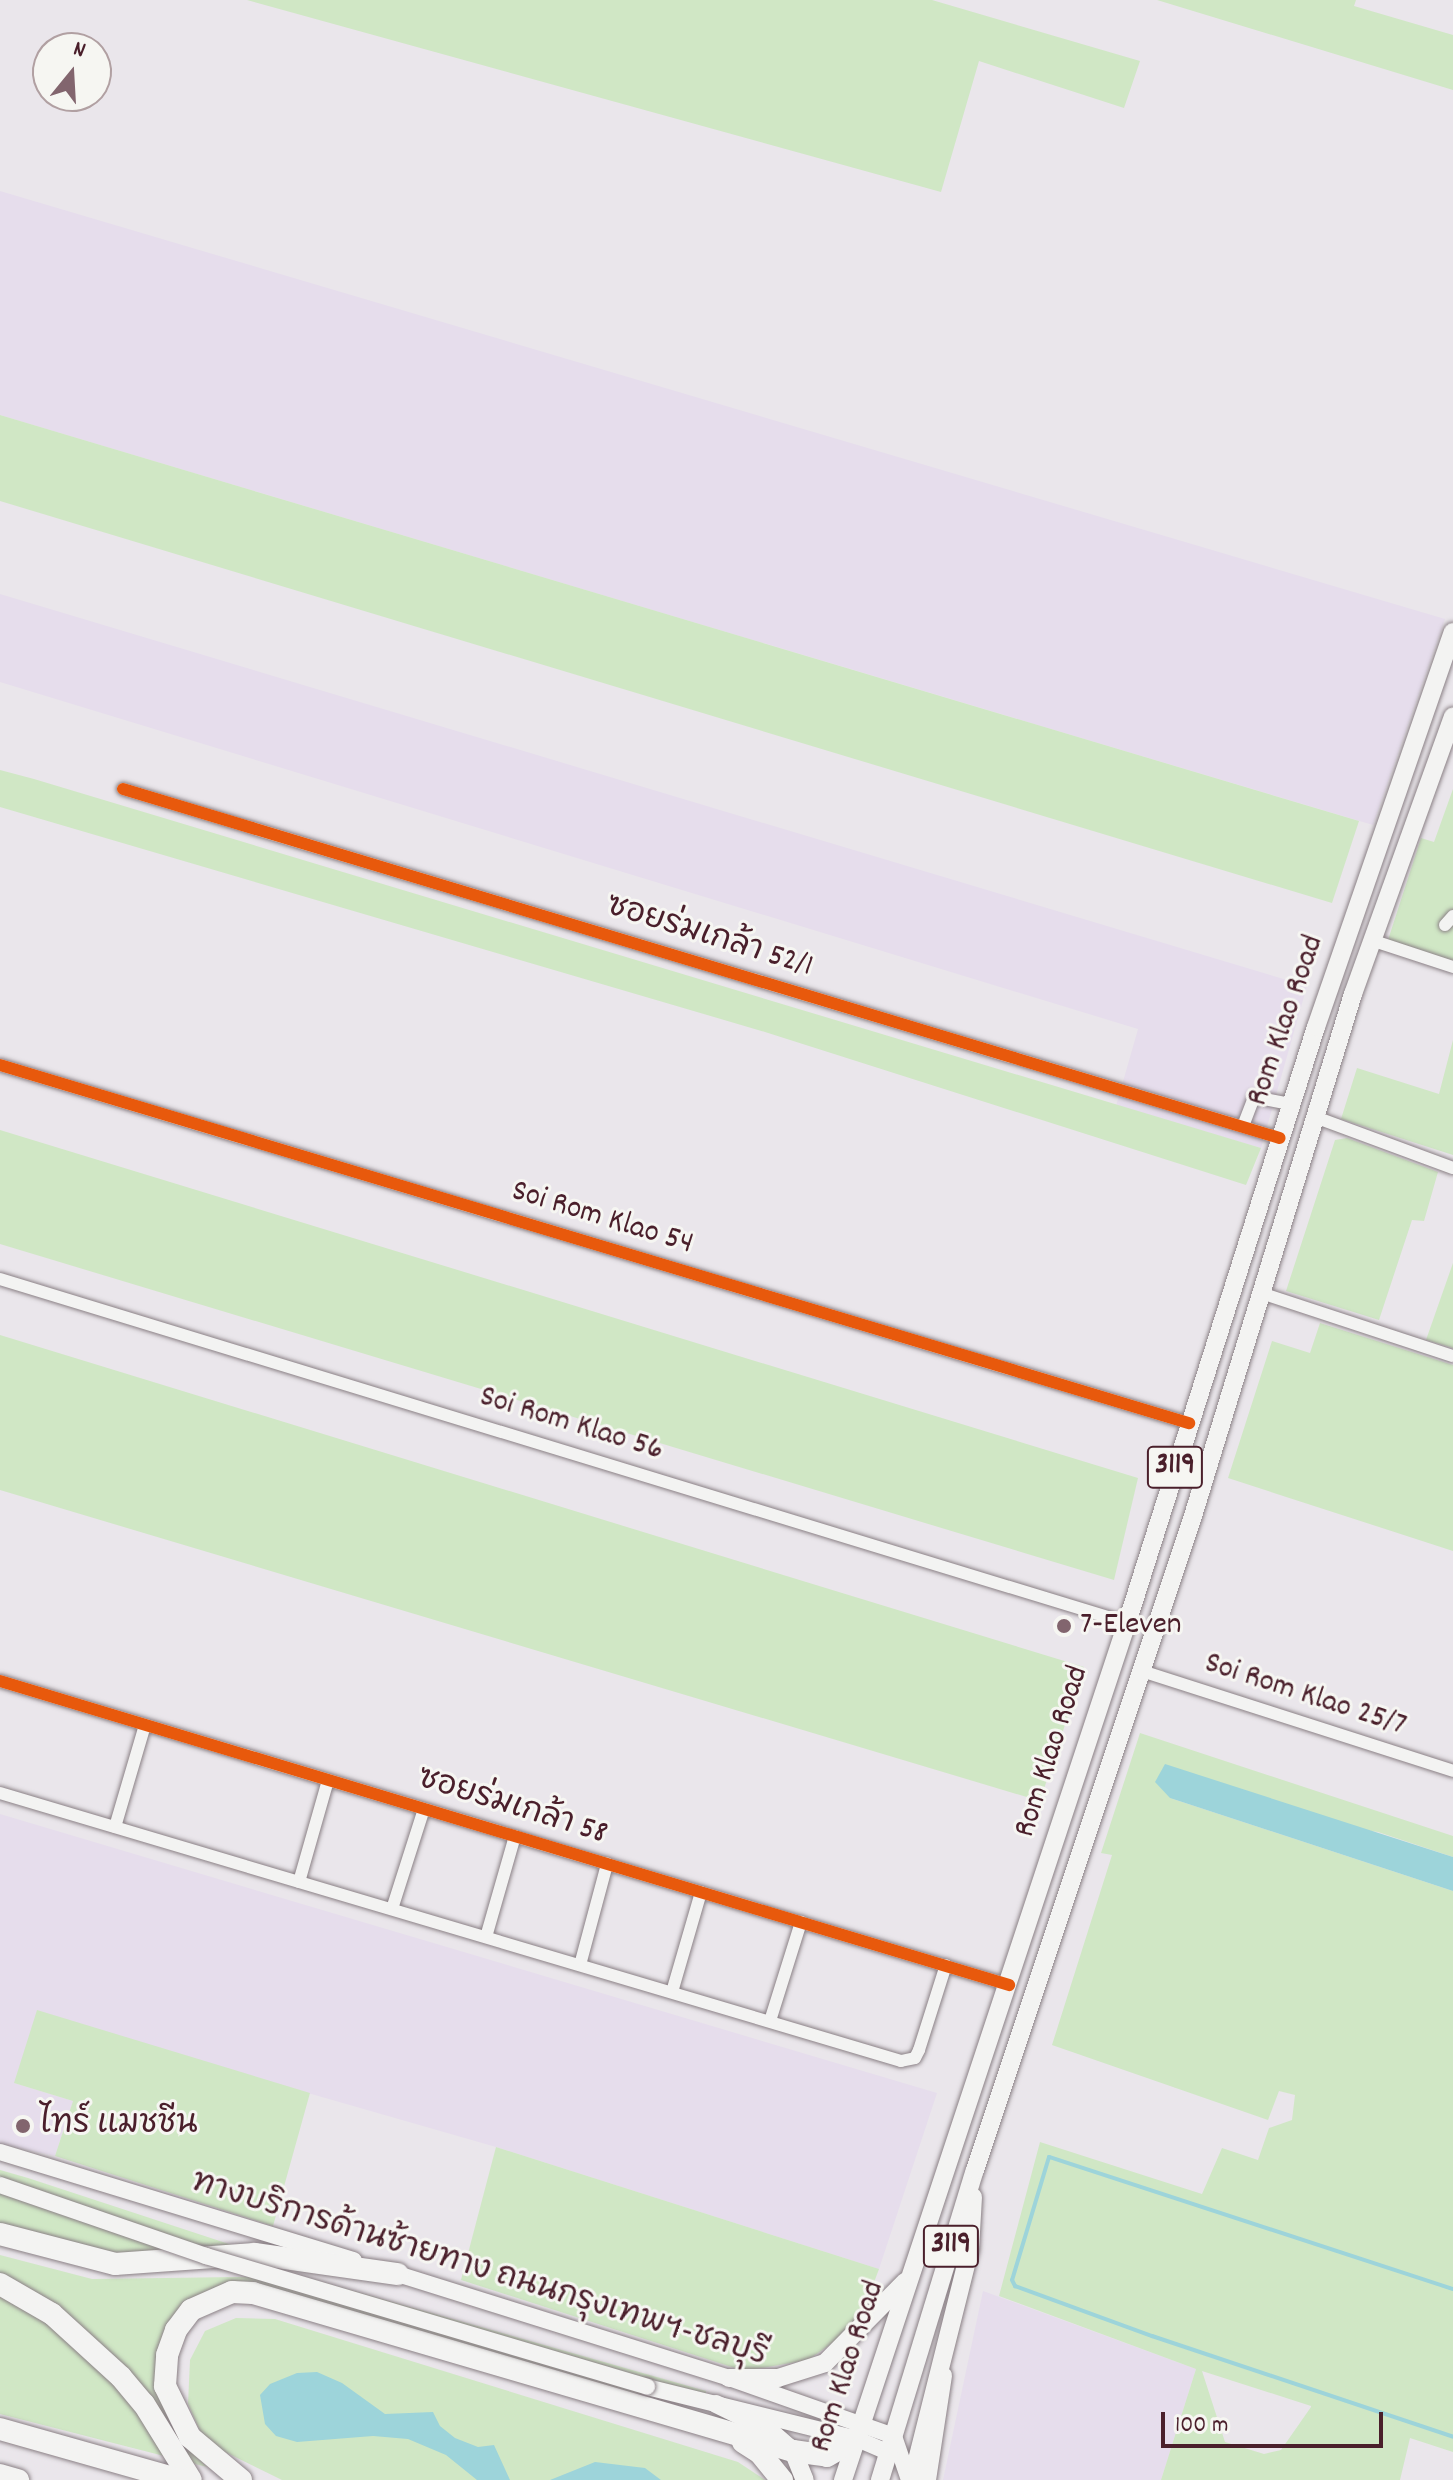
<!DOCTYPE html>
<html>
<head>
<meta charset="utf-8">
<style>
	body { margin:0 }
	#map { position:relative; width:1453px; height:2480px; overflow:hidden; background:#eae6eb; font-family:Dekko,"Playpen Sans Thai",sans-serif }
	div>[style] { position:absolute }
	.built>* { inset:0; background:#e6ddec }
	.green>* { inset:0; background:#d0e7c5 }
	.water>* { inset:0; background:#9dd4da }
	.stream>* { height:4px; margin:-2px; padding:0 2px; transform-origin:2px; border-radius:2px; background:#9dd4da }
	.roads { filter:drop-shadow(0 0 2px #8a8085) drop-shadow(0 0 2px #8a8085) }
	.street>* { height:12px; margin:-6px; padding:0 6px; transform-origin:6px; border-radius:6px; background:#f3f3f2 }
	.secondary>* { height:16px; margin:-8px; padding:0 8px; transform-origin:8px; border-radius:8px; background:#f3f3f2 }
	.primary>* { height:18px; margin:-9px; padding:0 9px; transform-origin:9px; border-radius:9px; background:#f3f3f2 }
	.highway>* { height:22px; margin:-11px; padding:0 11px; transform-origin:11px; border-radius:11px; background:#f3f3f2 }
	.bridges { filter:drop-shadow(0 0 2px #8a8085) drop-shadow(0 0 2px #8a8085) }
	.secondary-bridge>* { height:16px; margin:-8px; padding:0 8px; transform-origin:8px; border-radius:8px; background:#f3f3f2 }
	.cycleway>* { height:12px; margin:-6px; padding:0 6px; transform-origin:6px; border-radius:6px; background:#e8590c }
	.dots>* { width:22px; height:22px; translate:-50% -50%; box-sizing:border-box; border:4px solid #f6f6f2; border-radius:50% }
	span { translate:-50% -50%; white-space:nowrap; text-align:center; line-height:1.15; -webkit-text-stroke:6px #f6f6f2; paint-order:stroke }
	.shield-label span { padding:2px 6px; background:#f6f6f2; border:2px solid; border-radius:6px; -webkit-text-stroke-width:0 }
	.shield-label { font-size:30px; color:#4a1f2b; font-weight:700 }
	.street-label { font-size:32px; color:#4a1f2b }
	.poi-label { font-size:32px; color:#4a1f2b }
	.left { translate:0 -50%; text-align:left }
	.north { position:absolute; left:32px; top:32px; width:80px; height:80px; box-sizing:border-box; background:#f6f6f2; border:2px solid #b1a0a2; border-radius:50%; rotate:18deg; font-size:22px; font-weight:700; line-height:32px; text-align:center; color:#4a1f2b }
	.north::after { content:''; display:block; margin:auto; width:28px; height:36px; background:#82656e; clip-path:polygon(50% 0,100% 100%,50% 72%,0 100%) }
	.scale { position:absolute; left:1161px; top:2412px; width:222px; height:36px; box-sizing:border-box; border:4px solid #4a1f2b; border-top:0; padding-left:10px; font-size:24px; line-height:28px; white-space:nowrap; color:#4a1f2b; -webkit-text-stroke:6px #f6f6f2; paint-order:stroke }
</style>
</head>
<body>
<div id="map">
	<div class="built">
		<i style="clip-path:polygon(0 191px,1445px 619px,1373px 825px,0 415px)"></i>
		<i style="clip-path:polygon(0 594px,1307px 986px,1261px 1148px,1116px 1106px,1138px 1029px,0 682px)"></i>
		<i style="clip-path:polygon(0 1814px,937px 2093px,879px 2269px,496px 2147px,210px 2065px,14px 2083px,73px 2101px,55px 2156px,0 2144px)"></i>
		<i style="clip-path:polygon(983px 2291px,1196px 2369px,1161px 2480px,943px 2480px)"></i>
	</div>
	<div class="green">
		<i style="clip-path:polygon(247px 0,932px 0,1140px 61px,1124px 108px,979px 61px,941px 192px)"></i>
		<i style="clip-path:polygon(1157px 0,1356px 0,1354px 6px,1453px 35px,1453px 90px)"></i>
		<i style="clip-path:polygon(0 415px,1359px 821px,1332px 903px,0 501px)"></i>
		<i style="clip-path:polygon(0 770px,34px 779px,1261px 1148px,1246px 1185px,765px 1032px,0 807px)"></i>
		<i style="clip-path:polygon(1453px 789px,1453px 961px,1388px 940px,1421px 838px,1434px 842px)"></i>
		<i style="clip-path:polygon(1453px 1040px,1453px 1155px,1341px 1119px,1357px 1068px,1439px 1094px)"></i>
		<i style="clip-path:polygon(0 1130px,1138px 1478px,1114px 1580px,0 1244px)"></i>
		<i style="clip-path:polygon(1347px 1138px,1438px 1172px,1424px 1221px,1412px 1220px,1379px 1320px,1286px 1291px,1335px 1140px)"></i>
		<i style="clip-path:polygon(1453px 1263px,1453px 1348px,1426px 1340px)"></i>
		<i style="clip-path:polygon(1320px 1323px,1453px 1365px,1453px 1551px,1228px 1478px,1272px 1341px,1310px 1353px)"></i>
		<i style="clip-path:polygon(0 1335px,1084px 1667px,1040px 1801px,0 1490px)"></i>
		<i style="clip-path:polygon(evenodd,1140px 1733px,1453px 1836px,1453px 1857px,1378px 1832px,1170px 1798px,1453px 1891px,1453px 2452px,1410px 2438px,1400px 2480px,1161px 2480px,1196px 2369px,999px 2296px,1040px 2142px,1202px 2194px,1222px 2148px,1258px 2160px,1269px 2128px,1292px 2120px,1295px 2095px,1279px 2091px,1268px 2120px,1052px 2045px,1112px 1855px,1101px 1853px,1140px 1733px,1202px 2371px,1311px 2406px,1311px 2407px,1281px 2450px,1264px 2454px,1225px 2442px,1202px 2371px)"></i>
		<i style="clip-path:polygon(37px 2010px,310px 2093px,273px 2226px,55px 2156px,73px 2101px,14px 2083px)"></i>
		<i style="clip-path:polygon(496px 2147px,879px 2269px,858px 2325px,808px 2360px,744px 2371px,461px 2280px)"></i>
		<i style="clip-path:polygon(0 2170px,28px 2178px,232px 2245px,110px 2257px,0 2227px)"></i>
		<i style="clip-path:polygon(0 2255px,92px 2279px,301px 2276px,706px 2391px,705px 2407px,588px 2385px,225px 2283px,177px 2310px,163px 2397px,171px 2429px,207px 2467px,0 2414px)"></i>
		<i style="clip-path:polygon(236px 2318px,275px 2319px,738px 2462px,765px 2480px,282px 2480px,205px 2442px,188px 2404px,190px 2360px,205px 2331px)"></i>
	</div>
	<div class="water">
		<i style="clip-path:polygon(1165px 1764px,1453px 1857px,1453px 1891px,1170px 1798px,1155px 1782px)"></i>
		<i style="clip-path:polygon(317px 2372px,342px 2383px,385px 2414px,433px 2412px,440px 2426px,455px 2438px,478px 2447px,494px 2445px,510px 2480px,477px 2480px,446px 2455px,408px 2439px,373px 2436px,297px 2442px,276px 2436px,265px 2424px,260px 2395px,270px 2384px,297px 2373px)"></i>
		<i style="clip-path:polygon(595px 2462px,645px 2468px,661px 2480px,550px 2480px)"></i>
	</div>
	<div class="stream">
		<i style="left:1453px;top:2289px;width:425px;rotate:-161.9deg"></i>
		<i style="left:1049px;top:2157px;width:128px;rotate:106.7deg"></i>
		<i style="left:1012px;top:2280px;width:7px;rotate:63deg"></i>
		<i style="left:1015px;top:2286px;width:146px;rotate:20.1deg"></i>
		<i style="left:1152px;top:2336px;width:317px;rotate:18.5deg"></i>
	</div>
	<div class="roads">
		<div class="street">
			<i style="left:123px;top:789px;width:1208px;rotate:16.79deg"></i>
			<i style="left:1445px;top:925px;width:12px;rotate:-48deg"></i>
			<i style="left:1371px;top:940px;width:86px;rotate:18.2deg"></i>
			<i style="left:0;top:1065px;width:1242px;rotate:16.76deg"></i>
			<i style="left:1315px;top:1117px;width:147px;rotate:20.3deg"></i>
			<i style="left:1243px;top:1126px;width:31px;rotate:-69deg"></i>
			<i style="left:1254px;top:1097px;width:38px;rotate:11deg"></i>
			<i style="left:0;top:1279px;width:1178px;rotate:16.97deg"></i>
			<i style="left:1261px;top:1293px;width:202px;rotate:18.2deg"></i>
			<i style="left:1142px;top:1671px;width:327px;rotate:17.8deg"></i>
			<i style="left:0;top:1681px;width:1054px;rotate:16.77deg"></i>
			<i style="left:0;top:1793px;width:940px;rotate:16.56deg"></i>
			<i style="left:901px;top:2061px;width:14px;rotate:-12deg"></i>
			<i style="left:915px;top:2058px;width:9px;rotate:-63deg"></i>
			<i style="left:919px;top:2050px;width:89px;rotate:-72.4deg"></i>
			<i style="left:115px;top:1827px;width:106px;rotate:-73.6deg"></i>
			<i style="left:299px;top:1882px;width:106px;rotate:-74.1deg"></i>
			<i style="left:392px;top:1909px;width:105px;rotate:-72.3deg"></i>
			<i style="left:486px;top:1937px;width:105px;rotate:-74deg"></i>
			<i style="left:580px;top:1965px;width:105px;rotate:-75deg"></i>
			<i style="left:672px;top:1992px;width:104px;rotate:-73.8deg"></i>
			<i style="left:770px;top:2021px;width:104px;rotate:-72.6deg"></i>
		</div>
		<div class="secondary">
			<i style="left:0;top:2152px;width:370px;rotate:17deg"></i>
			<i style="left:388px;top:2271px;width:357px;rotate:17.4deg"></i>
			<i style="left:729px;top:2378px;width:175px;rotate:19.4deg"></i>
			<i style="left:894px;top:2436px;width:46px;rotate:71.2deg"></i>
			<i style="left:647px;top:2387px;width:216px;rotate:13.9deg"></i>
			<i style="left:857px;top:2439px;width:34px;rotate:23deg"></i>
			<i style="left:928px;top:2480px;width:106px;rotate:-81.3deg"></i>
		</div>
		<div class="primary">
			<i style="left:729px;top:2378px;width:49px"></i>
			<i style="left:778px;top:2378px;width:49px;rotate:-17.7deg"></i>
			<i style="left:825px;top:2363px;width:114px;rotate:-45.4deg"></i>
			<i style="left:716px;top:2404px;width:59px;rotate:26.1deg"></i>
			<i style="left:769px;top:2430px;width:32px;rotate:41deg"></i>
			<i style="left:793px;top:2451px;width:31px;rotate:68deg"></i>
			<i style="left:843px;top:2480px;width:903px;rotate:-71.67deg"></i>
			<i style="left:1127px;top:1623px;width:625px;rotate:-72.41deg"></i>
			<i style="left:1316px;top:1027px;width:418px;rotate:-70.9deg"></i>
			<i style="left:880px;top:2480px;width:324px;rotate:-73deg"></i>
			<i style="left:975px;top:2170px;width:689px;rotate:-71.57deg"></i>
			<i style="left:1193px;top:1516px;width:546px;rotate:-72.96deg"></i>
			<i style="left:1353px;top:994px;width:295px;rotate:-70.2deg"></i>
			<i style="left:912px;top:2480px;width:238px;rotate:-75.9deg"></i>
			<i style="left:970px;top:2249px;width:52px;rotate:-86.7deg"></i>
		</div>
		<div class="highway">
			<i style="left:0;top:2234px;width:119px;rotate:14.6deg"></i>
			<i style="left:115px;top:2264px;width:140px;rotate:-4.1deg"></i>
			<i style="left:255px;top:2254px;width:144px;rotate:8deg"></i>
			<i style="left:0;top:2284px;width:60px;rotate:30deg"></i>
			<i style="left:52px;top:2314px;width:93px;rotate:42.4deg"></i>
			<i style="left:121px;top:2377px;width:35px;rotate:50deg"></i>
			<i style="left:144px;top:2404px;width:89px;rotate:58.3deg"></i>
			<i style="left:0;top:2429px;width:187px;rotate:15.8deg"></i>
			<i style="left:743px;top:2442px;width:20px;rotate:33deg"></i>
			<i style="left:760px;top:2453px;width:35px;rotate:51deg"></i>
			<i style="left:0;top:2475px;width:19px;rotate:16deg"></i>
			<i style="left:241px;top:2480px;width:67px;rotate:-139.9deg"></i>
			<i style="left:190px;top:2437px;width:57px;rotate:-116.1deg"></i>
			<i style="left:165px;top:2386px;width:31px;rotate:-86deg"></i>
			<i style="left:167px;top:2355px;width:27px;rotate:-70deg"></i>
			<i style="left:176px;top:2330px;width:25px;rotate:-53deg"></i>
			<i style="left:191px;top:2310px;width:45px;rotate:-23.7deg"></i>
			<i style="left:232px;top:2292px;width:21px;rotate:3deg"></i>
			<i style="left:253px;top:2293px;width:563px;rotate:16.31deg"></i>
			<i style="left:793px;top:2451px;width:34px;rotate:8deg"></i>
			<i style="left:827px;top:2456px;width:34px;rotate:-30deg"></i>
		</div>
	</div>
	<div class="bridges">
		<div class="secondary-bridge">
			<i style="left:0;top:2185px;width:218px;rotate:19deg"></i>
			<i style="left:206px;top:2256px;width:460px;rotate:16.5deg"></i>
		</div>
	</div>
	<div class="cycleway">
		<i style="left:123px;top:789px;width:1208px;rotate:16.79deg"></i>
		<i style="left:0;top:1065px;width:1242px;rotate:16.76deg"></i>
		<i style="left:0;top:1681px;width:1054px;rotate:16.77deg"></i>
	</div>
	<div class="dots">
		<i style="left:1064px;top:1626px;background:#82656e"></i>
		<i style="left:23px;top:2126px;background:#82656e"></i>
	</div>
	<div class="shield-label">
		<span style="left:1175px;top:1467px">3119</span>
		<span style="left:951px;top:2246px">3119</span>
	</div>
	<div class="street-label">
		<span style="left:709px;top:938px;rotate:17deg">ซอยร่มเกล้า 52/1</span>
		<span style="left:1287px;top:1021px;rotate:-71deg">Rom Klao Road</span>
		<span style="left:602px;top:1219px;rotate:17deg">Soi Rom Klao 54</span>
		<span style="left:571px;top:1425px;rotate:17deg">Soi Rom Klao 56</span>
		<span style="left:1305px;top:1696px;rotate:18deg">Soi Rom Klao 25/7</span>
		<span style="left:1053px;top:1752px;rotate:-72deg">Rom Klao Road</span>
		<span style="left:512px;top:1808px;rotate:17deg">ซอยร่มเกล้า 58</span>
		<span style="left:479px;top:2271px;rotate:17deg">ทางบริการด้านซ้ายทาง ถนนกรุงเทพฯ-ชลบุรี</span>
		<span style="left:849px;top:2367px;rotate:-72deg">Rom Klao Road</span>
	</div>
	<div class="poi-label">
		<span class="left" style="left:1080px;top:1626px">7-Eleven</span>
		<span class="left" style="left:39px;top:2126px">ไทร์ แมชชีน</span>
	</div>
	<div class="north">N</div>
	<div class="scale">100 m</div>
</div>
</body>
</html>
